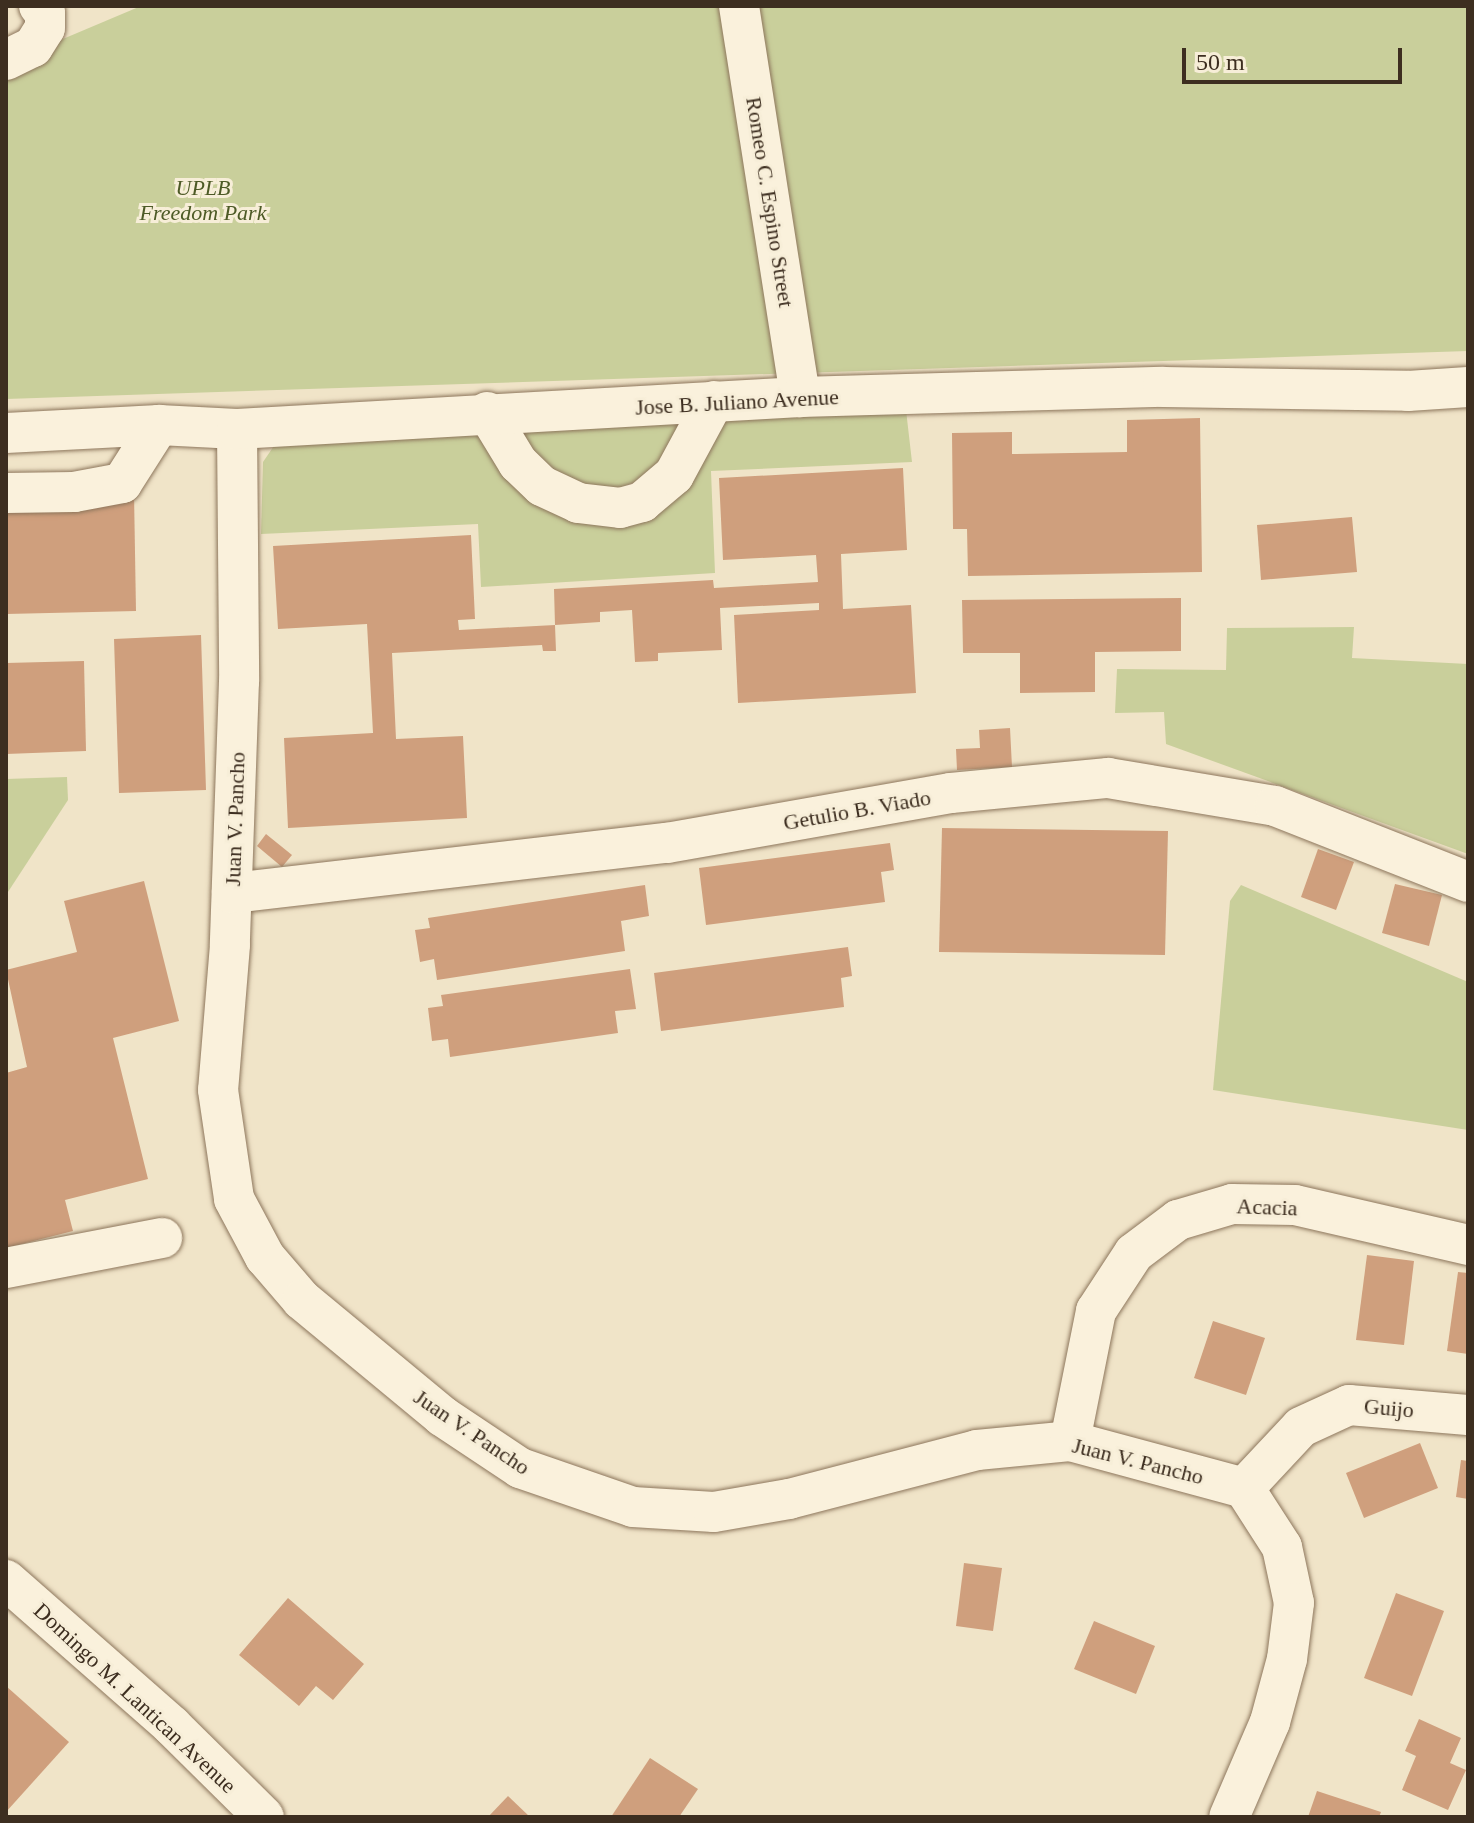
<!DOCTYPE html>
<html>
<head>
<meta charset="utf-8">
<style>
	body { margin:0 }
	#map { position:relative; width:1474px; height:1823px; overflow:hidden; background:#f0e4c8; font-family:"Times New Roman",serif }
	div>[style] { position:absolute }
	.green>* { inset:0; background:#c9cf9b }
	.building>* { inset:0; background:#cf9f7d }
	.roads { filter:drop-shadow(0 0 2px #8d765c) drop-shadow(0 0 2px #8d765c) }
	.minor>* { height:40px; margin:-20px; padding:0 20px; transform-origin:20px; border-radius:20px; background:#faf1dc }
	span { translate:-50% -50%; white-space:nowrap; text-align:center; line-height:1.15; -webkit-text-stroke:6px #f7eed8; paint-order:stroke }
	.park-label { font-size:22px; color:#4d5a26; font-style:italic }
	.street-label { font-size:22px; color:#3d2e20 }
	.frame { position:absolute; inset:0; border:8px solid #3d2e20; pointer-events:none }
	.scale { position:absolute; left:1182px; top:48px; width:220px; height:36px; box-sizing:border-box; border:4px solid #3d2e20; border-top:0; padding-left:10px; font-size:24px; line-height:28px; white-space:nowrap; color:#3d2e20; -webkit-text-stroke:6px #f7eed8; paint-order:stroke }
</style>
</head>
<body>
<div id="map">
	<div class="green">
		<i style="clip-path:polygon(141px 6px,1468px 6px,1468px 351px,6px 399px,6px 63px)"></i>
		<i style="clip-path:polygon(906px 410px,912px 462px,711px 471px,715px 573px,481px 587px,478px 524px,261px 534px,263px 462px,280px 437px,478px 425px,596px 517px,721px 421px)"></i>
		<i style="clip-path:polygon(687px 419px,652px 476px,619px 488px,570px 485px,535px 463px,516px 424px)"></i>
		<i style="clip-path:polygon(1354px 627px,1352px 658px,1468px 664px,1468px 854px,1166px 744px,1164px 712px,1115px 713px,1117px 669px,1226px 670px,1227px 628px)"></i>
		<i style="clip-path:polygon(67px 777px,68px 800px,6px 895px,6px 779px)"></i>
		<i style="clip-path:polygon(1241px 885px,1468px 982px,1468px 1130px,1213px 1090px,1230px 901px)"></i>
	</div>
	<div class="building">
		<i style="clip-path:polygon(1200px 418px,1202px 572px,968px 576px,967px 529px,953px 529px,952px 433px,1012px 432px,1012px 454px,1127px 452px,1127px 420px)"></i>
		<i style="clip-path:polygon(903px 468px,907px 550px,841px 554px,843px 609px,911px 605px,916px 693px,738px 703px,734px 615px,819px 610px,819px 603px,720px 608px,722px 650px,658px 653px,658px 661px,635px 662px,632px 610px,600px 612px,600px 622px,555px 625px,554px 589px,713px 580px,714px 588px,818px 582px,816px 555px,723px 560px,719px 478px)"></i>
		<i style="clip-path:polygon(134px 493px,136px 611px,6px 614px,6px 496px)"></i>
		<i style="clip-path:polygon(1352px 517px,1357px 572px,1261px 580px,1257px 525px)"></i>
		<i style="clip-path:polygon(471px 535px,475px 619px,458px 620px,459px 630px,555px 625px,556px 651px,543px 651px,542px 645px,392px 653px,396px 739px,463px 736px,467px 818px,288px 828px,284px 738px,373px 733px,367px 624px,278px 629px,273px 546px)"></i>
		<i style="clip-path:polygon(1181px 598px,1181px 651px,1095px 652px,1095px 692px,1020px 693px,1020px 653px,963px 653px,962px 600px)"></i>
		<i style="clip-path:polygon(201px 635px,206px 790px,119px 793px,114px 639px)"></i>
		<i style="clip-path:polygon(84px 661px,86px 751px,6px 754px,6px 663px)"></i>
		<i style="clip-path:polygon(1010px 728px,1012px 767px,957px 770px,956px 749px,980px 748px,979px 730px)"></i>
		<i style="clip-path:polygon(942px 828px,1168px 831px,1165px 955px,939px 952px)"></i>
		<i style="clip-path:polygon(266px 834px,292px 855px,282px 867px,257px 846px)"></i>
		<i style="clip-path:polygon(890px 843px,894px 870px,881px 872px,885px 902px,706px 925px,699px 868px)"></i>
		<i style="clip-path:polygon(1318px 849px,1354px 862px,1336px 910px,1301px 897px)"></i>
		<i style="clip-path:polygon(144px 881px,179px 1021px,113px 1038px,148px 1179px,65px 1200px,73px 1231px,6px 1248px,6px 1073px,27px 1067px,6px 970px,77px 952px,64px 901px)"></i>
		<i style="clip-path:polygon(1395px 884px,1442px 895px,1429px 946px,1382px 933px)"></i>
		<i style="clip-path:polygon(645px 885px,649px 916px,621px 921px,625px 951px,437px 980px,434px 959px,420px 962px,415px 930px,430px 928px,428px 918px)"></i>
		<i style="clip-path:polygon(848px 947px,852px 976px,841px 978px,844px 1007px,661px 1031px,654px 973px)"></i>
		<i style="clip-path:polygon(630px 969px,636px 1009px,615px 1011px,618px 1033px,450px 1057px,448px 1039px,432px 1041px,428px 1008px,443px 1006px,441px 995px)"></i>
		<i style="clip-path:polygon(1367px 1255px,1414px 1261px,1404px 1345px,1356px 1340px)"></i>
		<i style="clip-path:polygon(1458px 1272px,1468px 1273px,1468px 1354px,1447px 1351px)"></i>
		<i style="clip-path:polygon(1213px 1321px,1265px 1338px,1246px 1395px,1194px 1378px)"></i>
		<i style="clip-path:polygon(1420px 1443px,1438px 1488px,1364px 1518px,1346px 1473px)"></i>
		<i style="clip-path:polygon(1461px 1460px,1468px 1461px,1468px 1499px,1456px 1497px)"></i>
		<i style="clip-path:polygon(964px 1563px,1002px 1568px,993px 1631px,956px 1626px)"></i>
		<i style="clip-path:polygon(1396px 1593px,1444px 1611px,1412px 1696px,1364px 1678px)"></i>
		<i style="clip-path:polygon(288px 1598px,364px 1664px,333px 1700px,316px 1686px,299px 1706px,239px 1655px)"></i>
		<i style="clip-path:polygon(1094px 1621px,1155px 1646px,1136px 1694px,1074px 1669px)"></i>
		<i style="clip-path:polygon(6px 1686px,69px 1742px,6px 1812px)"></i>
		<i style="clip-path:polygon(1419px 1719px,1461px 1738px,1450px 1763px,1466px 1770px,1448px 1810px,1402px 1790px,1416px 1756px,1405px 1751px)"></i>
		<i style="clip-path:polygon(650px 1758px,698px 1789px,679px 1817px,611px 1817px)"></i>
		<i style="clip-path:polygon(1317px 1791px,1381px 1812px,1379px 1817px,1308px 1817px)"></i>
		<i style="clip-path:polygon(508px 1796px,530px 1817px,488px 1817px)"></i>
	</div>
	<div class="roads">
		<div class="minor">
			<i style="left:739px;top:6px;width:396px;rotate:81.1deg"></i>
			<i style="left:6px;top:60px;width:30px;rotate:-26deg"></i>
			<i style="left:33px;top:47px;width:22px;rotate:-58deg"></i>
			<i style="left:45px;top:28px;width:15px;rotate:-90deg"></i>
			<i style="left:45px;top:13px;width:9px;rotate:-131deg"></i>
			<i style="left:487px;top:412px;width:60px;rotate:58.7deg"></i>
			<i style="left:518px;top:463px;width:33px;rotate:44deg"></i>
			<i style="left:542px;top:486px;width:40px;rotate:25deg"></i>
			<i style="left:578px;top:503px;width:42px;rotate:6.8deg"></i>
			<i style="left:620px;top:508px;width:23px;rotate:-15deg"></i>
			<i style="left:642px;top:502px;width:42px;rotate:-40.2deg"></i>
			<i style="left:674px;top:475px;width:84px;rotate:-61.6deg"></i>
			<i style="left:237px;top:429px;width:252px;rotate:89.5deg"></i>
			<i style="left:239px;top:681px;width:264px;rotate:92deg"></i>
			<i style="left:230px;top:945px;width:145px;rotate:94.7deg"></i>
			<i style="left:218px;top:1090px;width:110px;rotate:81.6deg"></i>
			<i style="left:234px;top:1199px;width:66px;rotate:61.9deg"></i>
			<i style="left:265px;top:1257px;width:57px;rotate:49.3deg"></i>
			<i style="left:302px;top:1300px;width:182px;rotate:39.6deg"></i>
			<i style="left:442px;top:1416px;width:94px;rotate:33.7deg"></i>
			<i style="left:520px;top:1468px;width:120px;rotate:19deg"></i>
			<i style="left:633px;top:1507px;width:81px;rotate:3.5deg"></i>
			<i style="left:714px;top:1512px;width:76px;rotate:-9.8deg"></i>
			<i style="left:789px;top:1499px;width:194px;rotate:-14.6deg"></i>
			<i style="left:977px;top:1450px;width:93px;rotate:-5.5deg"></i>
			<i style="left:1070px;top:1441px;width:180px;rotate:15.1deg"></i>
			<i style="left:1244px;top:1488px;width:70px;rotate:57.2deg"></i>
			<i style="left:1282px;top:1547px;width:57px;rotate:77.9deg"></i>
			<i style="left:1294px;top:1603px;width:56px;rotate:97.1deg"></i>
			<i style="left:1287px;top:1659px;width:65px;rotate:105.1deg"></i>
			<i style="left:1270px;top:1722px;width:103px;rotate:113.3deg"></i>
			<i style="left:6px;top:433px;width:153px;rotate:-3deg"></i>
			<i style="left:159px;top:425px;width:78px;rotate:2.9deg"></i>
			<i style="left:237px;top:429px;width:564px;rotate:-3.25deg"></i>
			<i style="left:800px;top:397px;width:363px;rotate:-1.6deg"></i>
			<i style="left:1163px;top:387px;width:245px;rotate:0.9deg"></i>
			<i style="left:1408px;top:391px;width:60px;rotate:-3.8deg"></i>
			<i style="left:6px;top:493px;width:68px;rotate:-0.8deg"></i>
			<i style="left:74px;top:492px;width:49px;rotate:-10.6deg"></i>
			<i style="left:122px;top:483px;width:69px;rotate:-57.5deg"></i>
			<i style="left:232px;top:893px;width:438px;rotate:-6.6deg"></i>
			<i style="left:667px;top:843px;width:288px;rotate:-10deg"></i>
			<i style="left:951px;top:793px;width:158px;rotate:-5.5deg"></i>
			<i style="left:1108px;top:778px;width:169px;rotate:9.5deg"></i>
			<i style="left:1275px;top:806px;width:207px;rotate:21.5deg"></i>
			<i style="left:6px;top:1268px;width:159px;rotate:-10.9deg"></i>
			<i style="left:1070px;top:1441px;width:133px;rotate:-78.7deg"></i>
			<i style="left:1096px;top:1311px;width:69px;rotate:-56.8deg"></i>
			<i style="left:1134px;top:1253px;width:55px;rotate:-36.9deg"></i>
			<i style="left:1178px;top:1220px;width:56px;rotate:-16.5deg"></i>
			<i style="left:1232px;top:1204px;width:63px;rotate:0.9deg"></i>
			<i style="left:1295px;top:1205px;width:178px;rotate:13deg"></i>
			<i style="left:1244px;top:1488px;width:83px;rotate:-46.9deg"></i>
			<i style="left:1301px;top:1427px;width:53px;rotate:-24.6deg"></i>
			<i style="left:1349px;top:1405px;width:119px;rotate:4.8deg"></i>
			<i style="left:6px;top:1580px;width:221px;rotate:41.3deg"></i>
			<i style="left:172px;top:1726px;width:129px;rotate:44.7deg"></i>
		</div>
	</div>
	<div class="park-label">
		<span style="left:203px;top:200px">UPLB<br>Freedom Park</span>
	</div>
	<div class="street-label">
		<span style="left:770px;top:202px;rotate:81deg">Romeo C. Espino Street</span>
		<span style="left:737px;top:402px;rotate:-3deg">Jose B. Juliano Avenue</span>
		<span style="left:857px;top:810px;rotate:-10deg">Getulio B. Viado</span>
		<span style="left:235px;top:819px;rotate:-88deg">Juan V. Pancho</span>
		<span style="left:1267px;top:1207px;rotate:2deg">Acacia</span>
		<span style="left:1389px;top:1408px;rotate:5deg">Guijo</span>
		<span style="left:472px;top:1432px;rotate:34deg">Juan V. Pancho</span>
		<span style="left:1138px;top:1461px;rotate:14deg">Juan V. Pancho</span>
		<span style="left:135px;top:1698px;rotate:43deg">Domingo M. Lantican Avenue</span>
	</div>
	<div class="frame"></div>
	<div class="scale">50 m</div>
</div>
</body>
</html>
